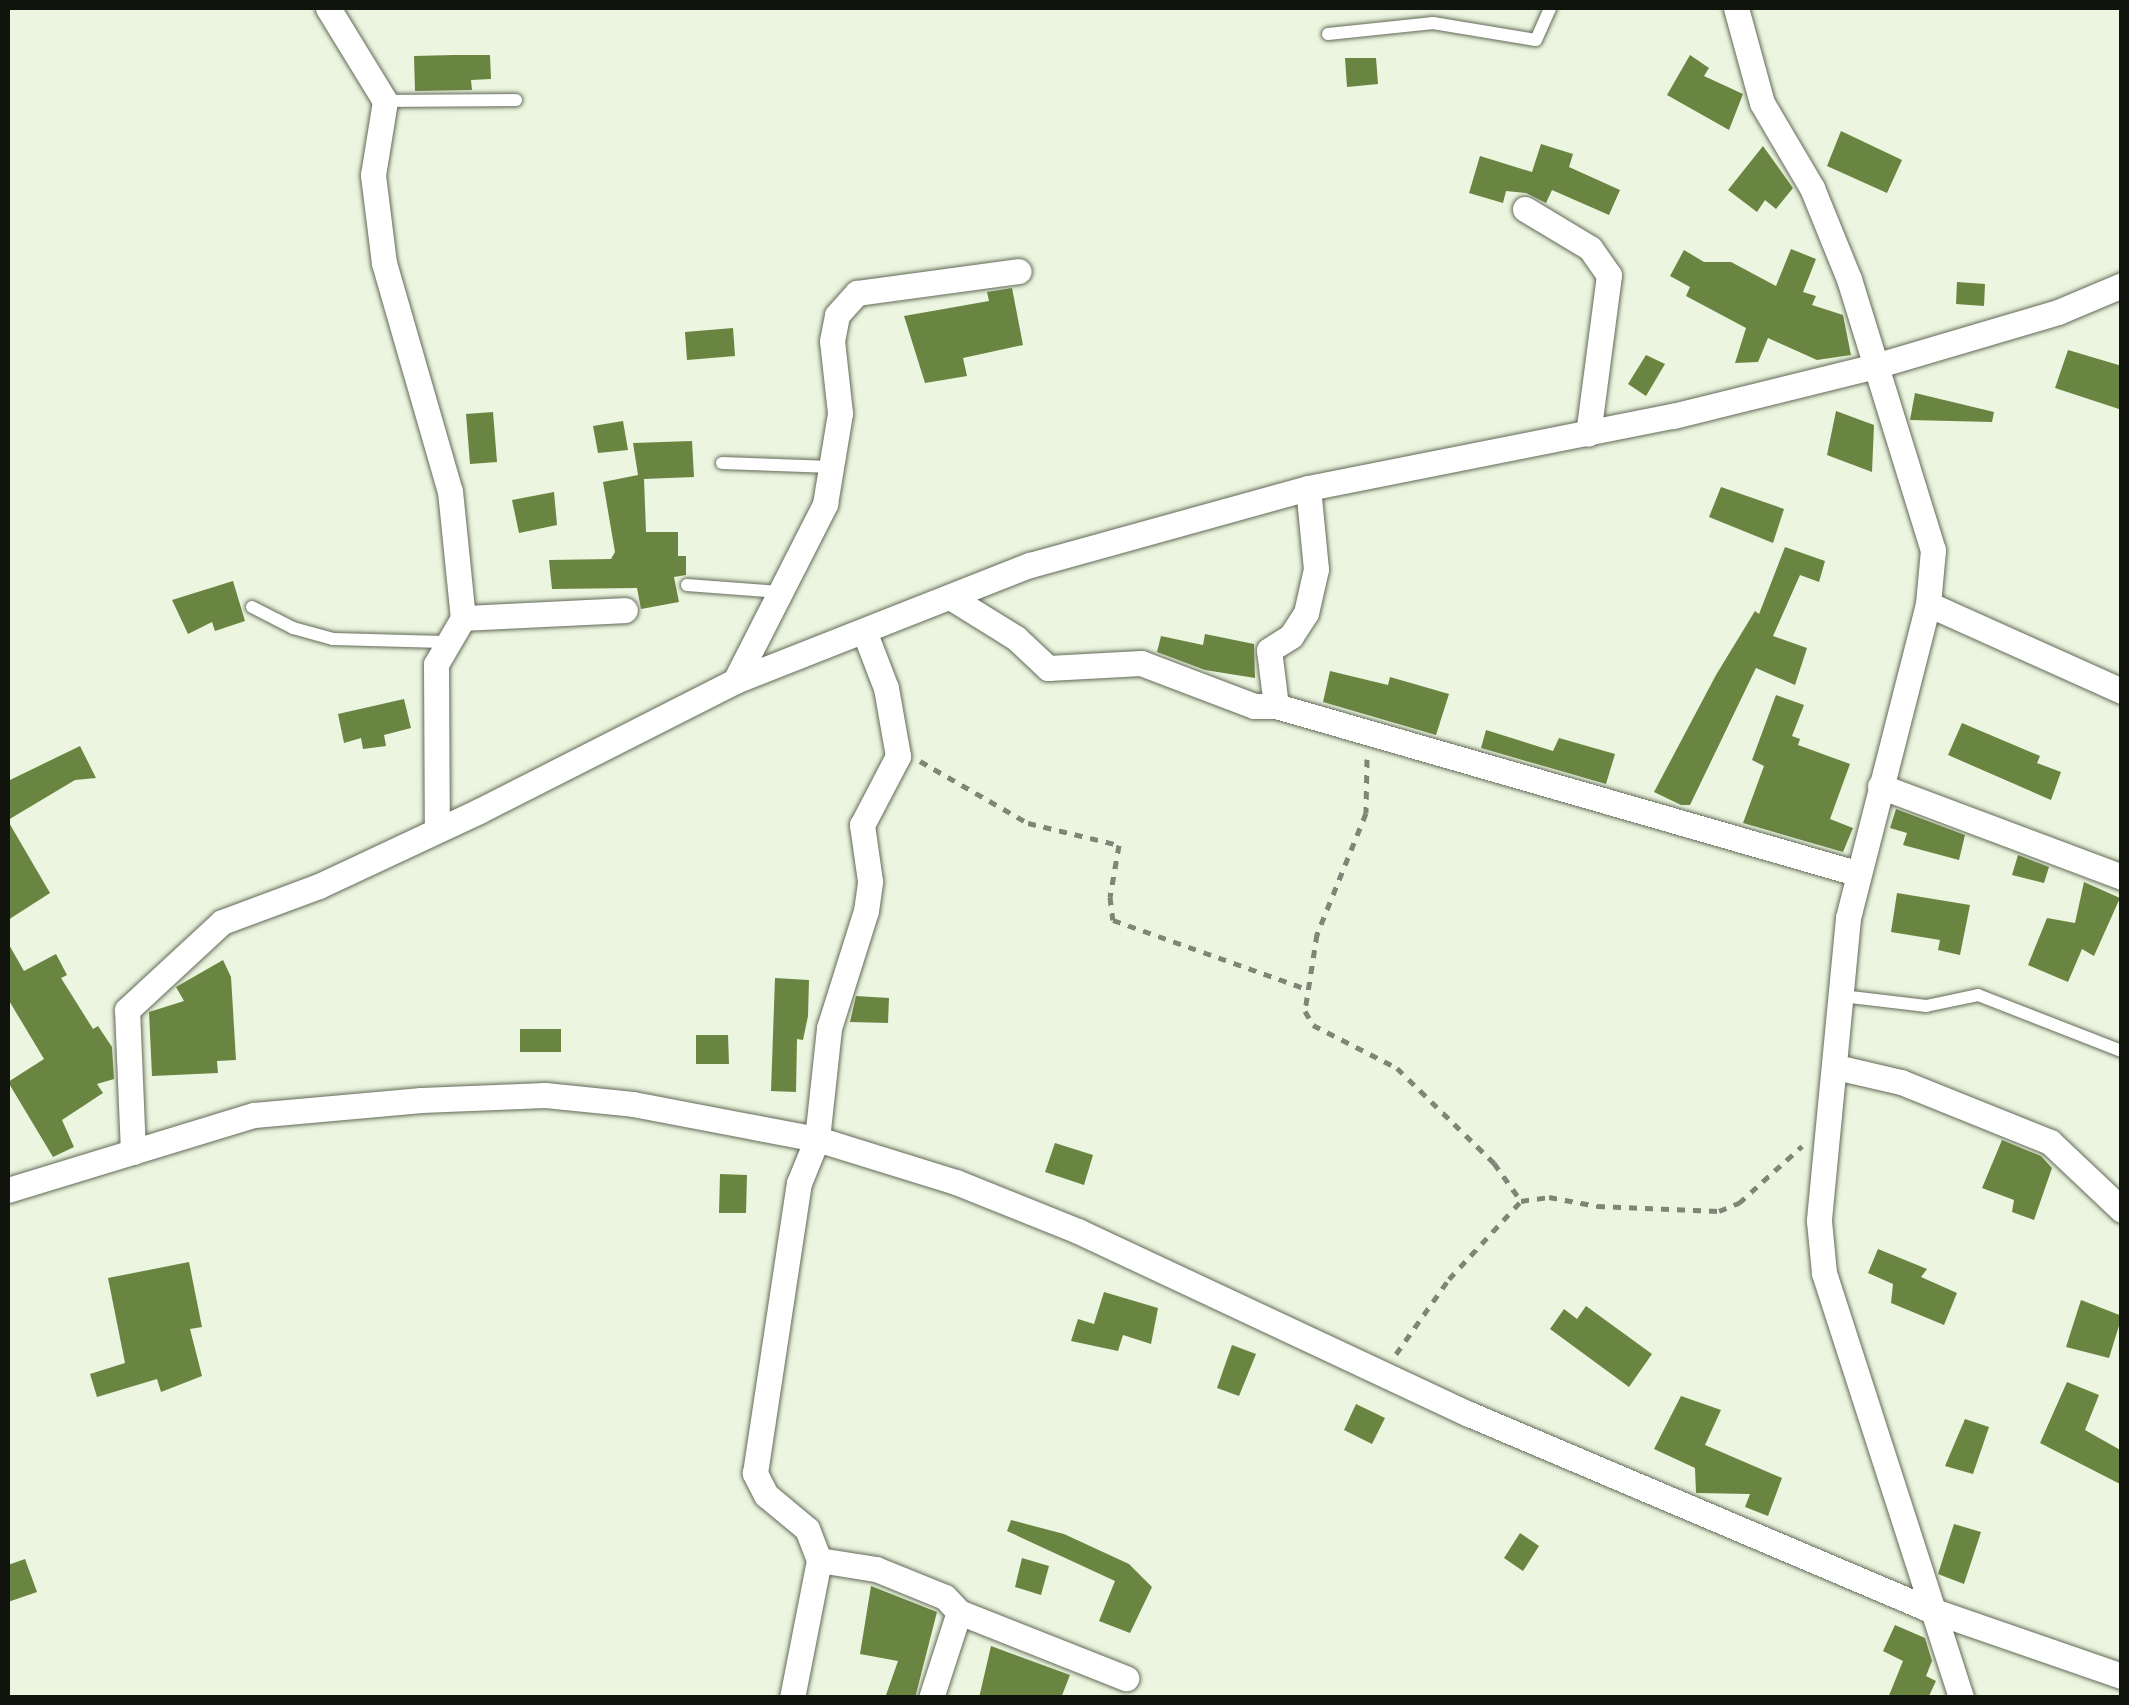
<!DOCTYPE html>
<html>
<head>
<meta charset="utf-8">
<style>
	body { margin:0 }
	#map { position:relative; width:2129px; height:1705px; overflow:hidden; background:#ebf5df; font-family:Barlow,sans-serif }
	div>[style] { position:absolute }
	.building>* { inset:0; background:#6a8541 }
	.path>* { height:5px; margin-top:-2.5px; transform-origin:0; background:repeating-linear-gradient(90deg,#7f8577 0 8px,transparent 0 16px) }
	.roads { filter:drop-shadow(0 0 2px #626a58) drop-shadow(0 0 2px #626a58) }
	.service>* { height:12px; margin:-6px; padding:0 6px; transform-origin:6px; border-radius:6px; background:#fff }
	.minor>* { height:25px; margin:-12.5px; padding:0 12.5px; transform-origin:12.5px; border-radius:12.5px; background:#fff }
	span { translate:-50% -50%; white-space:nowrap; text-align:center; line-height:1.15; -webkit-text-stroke:8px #fdfffb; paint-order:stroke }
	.frame { position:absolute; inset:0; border:10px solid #11140d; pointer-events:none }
</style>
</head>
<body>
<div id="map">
	<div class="building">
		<i style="clip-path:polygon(453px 55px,490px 55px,491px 79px,471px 80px,472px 90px,415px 91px,414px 56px)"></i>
		<i style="clip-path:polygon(1690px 55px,1709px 68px,1704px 76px,1743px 94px,1729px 130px,1667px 95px)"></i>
		<i style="clip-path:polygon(1345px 58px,1376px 58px,1378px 84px,1347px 87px)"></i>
		<i style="clip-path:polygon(1841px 131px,1902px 160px,1887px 193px,1827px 166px)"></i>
		<i style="clip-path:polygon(1541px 144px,1573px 154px,1569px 167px,1620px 190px,1609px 215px,1552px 190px,1546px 203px,1526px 193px,1506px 191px,1503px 203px,1469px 193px,1480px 156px,1532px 172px)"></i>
		<i style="clip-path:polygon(1763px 146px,1793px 188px,1776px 209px,1765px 200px,1757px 212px,1728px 190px)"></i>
		<i style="clip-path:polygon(1791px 249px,1816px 259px,1803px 292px,1816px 296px,1812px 305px,1843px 315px,1851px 355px,1817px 360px,1768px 338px,1758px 362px,1735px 363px,1746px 328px,1686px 296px,1690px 287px,1670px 276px,1684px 250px,1704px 262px,1731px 262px,1776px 286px)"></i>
		<i style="clip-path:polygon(1957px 282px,1985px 284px,1984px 306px,1956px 304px)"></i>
		<i style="clip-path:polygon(1012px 288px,1023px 345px,963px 358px,967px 376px,925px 383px,904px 316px,989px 301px,987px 292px)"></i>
		<i style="clip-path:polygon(733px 328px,735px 356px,687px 360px,685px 332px)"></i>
		<i style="clip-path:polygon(2068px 350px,2122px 366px,2122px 410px,2055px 388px)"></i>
		<i style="clip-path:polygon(1646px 355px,1665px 364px,1646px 396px,1628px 384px)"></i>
		<i style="clip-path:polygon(1915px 393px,1994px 412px,1992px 422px,1910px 420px)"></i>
		<i style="clip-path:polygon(1836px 411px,1874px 425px,1872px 472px,1827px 455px)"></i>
		<i style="clip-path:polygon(493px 412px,497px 462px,470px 464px,466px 414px)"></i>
		<i style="clip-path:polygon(623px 421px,628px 450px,598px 453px,593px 426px)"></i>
		<i style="clip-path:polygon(692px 441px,694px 477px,644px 479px,646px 532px,678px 532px,678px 556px,686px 556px,686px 575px,674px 577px,679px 602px,641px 609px,637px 588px,552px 589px,549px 560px,611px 559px,615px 552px,603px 482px,638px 475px,633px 443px)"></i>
		<i style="clip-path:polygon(1721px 487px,1784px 509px,1773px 543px,1709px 517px)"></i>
		<i style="clip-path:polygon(554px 492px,557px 525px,519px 533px,512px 500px)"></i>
		<i style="clip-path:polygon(1785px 547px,1825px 561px,1819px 582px,1800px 575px,1773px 636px,1807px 648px,1795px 685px,1756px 668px,1690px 805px,1681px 805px,1654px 792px,1716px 675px,1755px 611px,1759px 614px)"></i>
		<i style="clip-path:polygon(233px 581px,245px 621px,215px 631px,212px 622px,188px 634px,172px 600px)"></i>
		<i style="clip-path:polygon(1205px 634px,1254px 644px,1255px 678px,1205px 670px,1157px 652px,1161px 636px,1203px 645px)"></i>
		<i style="clip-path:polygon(1330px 671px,1388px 685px,1390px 677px,1449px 694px,1436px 735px,1323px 702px)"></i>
		<i style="clip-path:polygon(1776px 695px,1804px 705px,1792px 736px,1800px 739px,1798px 745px,1850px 764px,1830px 819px,1853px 828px,1843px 852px,1743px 823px,1764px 766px,1752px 760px)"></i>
		<i style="clip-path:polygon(404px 699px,411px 728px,384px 735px,386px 746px,363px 749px,361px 738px,344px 743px,338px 714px)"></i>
		<i style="clip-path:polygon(1962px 723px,2040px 756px,2037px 763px,2061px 772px,2051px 800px,1948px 755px)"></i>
		<i style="clip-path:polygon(1486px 730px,1553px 751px,1559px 738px,1615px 754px,1606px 784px,1481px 748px)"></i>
		<i style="clip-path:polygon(80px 746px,96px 778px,75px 780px,8px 820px,8px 781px)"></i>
		<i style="clip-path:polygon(1896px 809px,1965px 835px,1959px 860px,1903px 845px,1907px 833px,1890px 828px)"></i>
		<i style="clip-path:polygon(8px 821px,50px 893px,8px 920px)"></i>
		<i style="clip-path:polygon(2018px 855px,2049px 867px,2044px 883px,2012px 875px)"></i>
		<i style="clip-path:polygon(2084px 882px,2120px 898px,2094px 956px,2082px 949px,2068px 982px,2028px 965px,2047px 918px,2075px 923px)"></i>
		<i style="clip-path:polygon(1897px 893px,1970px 905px,1960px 955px,1938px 950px,1940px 940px,1891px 932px)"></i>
		<i style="clip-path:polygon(8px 943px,24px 971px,56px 954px,67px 975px,61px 978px,93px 1029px,98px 1026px,112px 1047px,114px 1079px,97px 1084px,103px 1093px,62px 1120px,74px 1147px,53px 1157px,8px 1082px,44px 1059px,8px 999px)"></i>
		<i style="clip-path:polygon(223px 960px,231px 977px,236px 1060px,217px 1061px,218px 1073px,152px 1076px,149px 1012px,184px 1001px,176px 987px)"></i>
		<i style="clip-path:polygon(775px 978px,809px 980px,808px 1016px,803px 1040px,797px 1039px,796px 1092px,771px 1091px)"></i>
		<i style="clip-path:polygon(856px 996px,889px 998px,888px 1023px,850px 1022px)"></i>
		<i style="clip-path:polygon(520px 1029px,561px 1029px,561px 1052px,520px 1052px)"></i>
		<i style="clip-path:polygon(696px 1035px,728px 1035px,729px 1064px,696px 1064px)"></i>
		<i style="clip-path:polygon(2002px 1140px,2041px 1156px,2052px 1168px,2034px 1220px,2012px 1212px,2014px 1200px,1982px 1188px)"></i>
		<i style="clip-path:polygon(1055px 1143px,1093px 1155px,1084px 1185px,1045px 1172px)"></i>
		<i style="clip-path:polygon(720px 1174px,747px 1175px,746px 1213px,719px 1213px)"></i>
		<i style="clip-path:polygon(1878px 1249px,1927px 1269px,1921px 1277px,1957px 1293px,1944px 1325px,1891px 1303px,1893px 1284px,1868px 1273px)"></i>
		<i style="clip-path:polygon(189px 1262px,202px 1327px,190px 1329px,202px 1376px,161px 1392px,157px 1379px,97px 1397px,90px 1374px,125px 1363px,108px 1278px)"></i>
		<i style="clip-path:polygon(1104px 1292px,1158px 1308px,1151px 1344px,1123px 1335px,1118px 1351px,1071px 1341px,1078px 1319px,1094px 1324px)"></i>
		<i style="clip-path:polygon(2081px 1300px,2122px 1316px,2109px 1358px,2066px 1347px)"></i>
		<i style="clip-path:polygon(1586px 1306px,1652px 1354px,1629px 1387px,1550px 1329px,1564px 1309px,1577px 1319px)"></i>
		<i style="clip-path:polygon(1232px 1345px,1256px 1354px,1239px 1396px,1217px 1388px)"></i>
		<i style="clip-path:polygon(2067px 1382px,2099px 1395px,2085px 1430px,2122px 1451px,2122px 1485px,2040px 1443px)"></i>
		<i style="clip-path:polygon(1681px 1396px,1721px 1410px,1705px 1445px,1782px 1478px,1768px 1516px,1745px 1507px,1750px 1494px,1696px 1493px,1695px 1468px,1654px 1449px)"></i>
		<i style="clip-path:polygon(1356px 1404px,1385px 1418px,1372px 1444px,1344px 1430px)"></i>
		<i style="clip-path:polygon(1965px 1419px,1989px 1427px,1973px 1474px,1945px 1466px)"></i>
		<i style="clip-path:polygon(1011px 1520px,1064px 1534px,1129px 1564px,1152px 1587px,1130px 1633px,1099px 1621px,1115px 1581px,1007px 1531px)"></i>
		<i style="clip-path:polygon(1954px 1524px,1981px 1532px,1964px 1584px,1938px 1574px)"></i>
		<i style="clip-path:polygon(1520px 1533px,1539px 1546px,1523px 1571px,1504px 1558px)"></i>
		<i style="clip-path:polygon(1022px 1558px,1049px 1566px,1041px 1595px,1015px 1587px)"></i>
		<i style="clip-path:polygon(25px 1559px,37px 1592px,8px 1602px,8px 1565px)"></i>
		<i style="clip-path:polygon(871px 1586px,937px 1612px,915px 1698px,885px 1698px,898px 1661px,860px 1654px)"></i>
		<i style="clip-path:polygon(1895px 1625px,1925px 1638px,1932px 1661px,1926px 1676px,1936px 1681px,1928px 1698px,1888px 1698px,1903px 1661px,1883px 1651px)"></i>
		<i style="clip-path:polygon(991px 1646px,1070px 1675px,1061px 1698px,979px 1698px)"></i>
	</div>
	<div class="path">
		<i style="left:1367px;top:759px;width:54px;rotate:91.1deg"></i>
		<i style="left:1366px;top:813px;width:131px;rotate:112deg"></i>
		<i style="left:1317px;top:934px;width:78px;rotate:98.9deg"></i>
		<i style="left:1305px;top:1011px;width:16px;rotate:60deg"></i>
		<i style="left:1313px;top:1025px;width:94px;rotate:27.1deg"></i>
		<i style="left:1397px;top:1068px;width:136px;rotate:44.4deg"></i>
		<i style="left:1494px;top:1163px;width:47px;rotate:54.6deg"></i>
		<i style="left:920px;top:761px;width:125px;rotate:29.9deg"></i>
		<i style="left:1028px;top:823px;width:94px;rotate:13.6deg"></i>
		<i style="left:1119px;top:845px;width:53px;rotate:99.8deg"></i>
		<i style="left:1110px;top:897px;width:23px;rotate:83deg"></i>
		<i style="left:1113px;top:920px;width:203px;rotate:19.6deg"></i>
		<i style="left:1396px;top:1354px;width:92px;rotate:-54.8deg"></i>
		<i style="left:1449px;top:1279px;width:106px;rotate:-47.3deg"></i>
		<i style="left:1521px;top:1201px;width:28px;rotate:-8deg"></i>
		<i style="left:1549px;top:1197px;width:49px;rotate:10.6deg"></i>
		<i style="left:1597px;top:1206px;width:122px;rotate:2.3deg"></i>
		<i style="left:1719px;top:1211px;width:22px;rotate:-22deg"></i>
		<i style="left:1739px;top:1203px;width:85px;rotate:-42.1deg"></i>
	</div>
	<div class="roads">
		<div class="service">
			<i style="left:1328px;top:34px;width:106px;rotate:-6deg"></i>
			<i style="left:1433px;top:23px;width:104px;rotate:9.4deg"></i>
			<i style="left:1536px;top:40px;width:35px;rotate:-66deg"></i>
			<i style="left:385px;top:101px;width:131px;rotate:-0.4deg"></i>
			<i style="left:722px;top:463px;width:110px;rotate:2.1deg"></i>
			<i style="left:687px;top:585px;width:93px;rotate:4.3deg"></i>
			<i style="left:252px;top:607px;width:46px;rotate:27.1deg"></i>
			<i style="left:293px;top:628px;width:41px;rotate:15.4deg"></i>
			<i style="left:333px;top:639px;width:111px;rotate:1.5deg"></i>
			<i style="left:1842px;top:996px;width:85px;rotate:6.8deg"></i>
			<i style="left:1926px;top:1006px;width:53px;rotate:-11.9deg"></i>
			<i style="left:1978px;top:995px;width:155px;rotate:21.3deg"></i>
		</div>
		<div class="minor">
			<i style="left:328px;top:8px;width:109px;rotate:58.5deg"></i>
			<i style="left:385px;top:101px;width:75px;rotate:99.2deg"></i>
			<i style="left:373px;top:175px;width:89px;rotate:82.9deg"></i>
			<i style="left:384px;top:263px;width:237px;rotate:73.9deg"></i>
			<i style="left:450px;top:491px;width:128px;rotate:84.2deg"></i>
			<i style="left:463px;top:618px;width:53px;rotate:120.4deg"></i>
			<i style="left:436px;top:664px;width:166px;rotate:89.7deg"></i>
			<i style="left:1736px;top:8px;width:98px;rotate:74.7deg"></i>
			<i style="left:1762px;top:103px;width:99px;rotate:59.5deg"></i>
			<i style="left:1812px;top:188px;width:98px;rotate:67.9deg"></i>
			<i style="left:1849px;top:279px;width:284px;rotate:72.8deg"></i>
			<i style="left:1933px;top:550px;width:54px;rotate:95.3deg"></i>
			<i style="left:1928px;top:604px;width:324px;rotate:104.3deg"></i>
			<i style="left:1848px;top:918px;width:304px;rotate:95.5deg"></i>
			<i style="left:1819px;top:1221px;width:52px;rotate:84.5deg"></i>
			<i style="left:1824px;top:1273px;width:447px;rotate:72.1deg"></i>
			<i style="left:1525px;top:209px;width:76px;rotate:31deg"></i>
			<i style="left:1590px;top:248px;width:33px;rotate:55deg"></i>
			<i style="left:1609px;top:275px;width:160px;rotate:97.5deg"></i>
			<i style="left:950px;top:597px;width:78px;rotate:31.8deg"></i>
			<i style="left:1016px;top:638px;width:44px;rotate:43.2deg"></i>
			<i style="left:1048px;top:668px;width:93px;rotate:-3.1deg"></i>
			<i style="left:1141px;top:663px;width:121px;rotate:20.8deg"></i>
			<i style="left:1254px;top:706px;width:22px"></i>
			<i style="left:1276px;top:706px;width:604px;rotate:16.06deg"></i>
			<i style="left:1928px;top:604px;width:213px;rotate:24.2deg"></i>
			<i style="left:463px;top:618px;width:162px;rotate:-2.8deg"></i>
			<i style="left:735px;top:681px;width:199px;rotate:-63deg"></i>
			<i style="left:825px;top:504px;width:92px;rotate:-80.6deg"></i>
			<i style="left:840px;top:413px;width:72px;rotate:-96.3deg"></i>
			<i style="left:832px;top:341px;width:26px;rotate:-79deg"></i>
			<i style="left:837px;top:315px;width:30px;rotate:-48deg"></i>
			<i style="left:857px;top:293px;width:163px;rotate:-7.7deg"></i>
			<i style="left:1276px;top:706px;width:56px;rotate:-97.1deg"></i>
			<i style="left:1269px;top:650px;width:26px;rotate:-32deg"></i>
			<i style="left:1291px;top:636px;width:27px;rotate:-57deg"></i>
			<i style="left:1306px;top:613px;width:45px;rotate:-77.2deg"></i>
			<i style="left:1316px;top:569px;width:81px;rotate:-95.6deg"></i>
			<i style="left:1880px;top:786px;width:259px;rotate:20.6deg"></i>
			<i style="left:1836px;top:1067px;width:67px;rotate:13deg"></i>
			<i style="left:1901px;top:1082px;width:161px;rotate:21.9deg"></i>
			<i style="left:2050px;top:1142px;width:99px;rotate:43.4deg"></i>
			<i style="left:133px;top:1152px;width:142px;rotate:-92.4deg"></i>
			<i style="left:127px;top:1010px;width:129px;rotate:-42.8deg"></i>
			<i style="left:222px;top:922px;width:103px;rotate:-20.4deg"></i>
			<i style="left:319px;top:886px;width:177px;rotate:-25.1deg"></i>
			<i style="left:479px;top:811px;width:287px;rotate:-26.9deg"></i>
			<i style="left:735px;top:681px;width:317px;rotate:-21.5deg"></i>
			<i style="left:1030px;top:565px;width:288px;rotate:-15.5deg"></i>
			<i style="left:1308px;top:488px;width:372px;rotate:-11.2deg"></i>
			<i style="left:1673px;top:416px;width:208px;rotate:-13.9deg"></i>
			<i style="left:1875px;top:366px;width:191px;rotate:-16.4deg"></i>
			<i style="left:2058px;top:312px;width:69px;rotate:-22.9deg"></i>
			<i style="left:8px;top:1190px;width:257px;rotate:-17deg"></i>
			<i style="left:254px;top:1115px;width:168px;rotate:-5.1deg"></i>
			<i style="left:421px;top:1100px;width:124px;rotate:-2.3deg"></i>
			<i style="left:545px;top:1095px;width:88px;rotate:5.8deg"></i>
			<i style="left:633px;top:1104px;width:187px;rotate:10.8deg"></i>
			<i style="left:817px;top:1139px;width:145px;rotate:17.2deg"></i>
			<i style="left:956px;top:1182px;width:131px;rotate:21.9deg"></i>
			<i style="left:1078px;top:1231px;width:432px;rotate:25.1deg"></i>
			<i style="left:1469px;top:1414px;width:499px;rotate:23deg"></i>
			<i style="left:1928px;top:1609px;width:205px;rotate:19.1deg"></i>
			<i style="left:819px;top:1560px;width:58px;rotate:9deg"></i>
			<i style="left:876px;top:1569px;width:74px;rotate:22.1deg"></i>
			<i style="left:945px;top:1597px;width:21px;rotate:47deg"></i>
			<i style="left:959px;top:1612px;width:180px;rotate:21.6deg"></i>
			<i style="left:792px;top:1698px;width:141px;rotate:-78.9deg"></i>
			<i style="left:819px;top:1560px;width:33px;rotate:-111deg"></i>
			<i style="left:807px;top:1529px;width:53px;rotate:-140.3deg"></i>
			<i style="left:766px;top:1495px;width:25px;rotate:-117deg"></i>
			<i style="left:755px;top:1473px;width:293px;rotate:-81.4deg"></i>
			<i style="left:799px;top:1183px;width:48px;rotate:-67.8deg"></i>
			<i style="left:817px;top:1139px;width:112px;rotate:-83.8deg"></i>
			<i style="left:829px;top:1028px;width:123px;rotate:-72.5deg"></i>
			<i style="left:866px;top:911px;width:30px;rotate:-82deg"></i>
			<i style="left:870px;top:881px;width:57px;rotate:-98.1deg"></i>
			<i style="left:862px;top:825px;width:78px;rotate:-62.4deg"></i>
			<i style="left:898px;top:756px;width:69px;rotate:-100deg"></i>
			<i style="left:886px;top:688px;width:61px;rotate:-111.1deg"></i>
			<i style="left:931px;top:1698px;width:90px;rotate:-72deg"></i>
		</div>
	</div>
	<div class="frame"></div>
</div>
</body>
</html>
